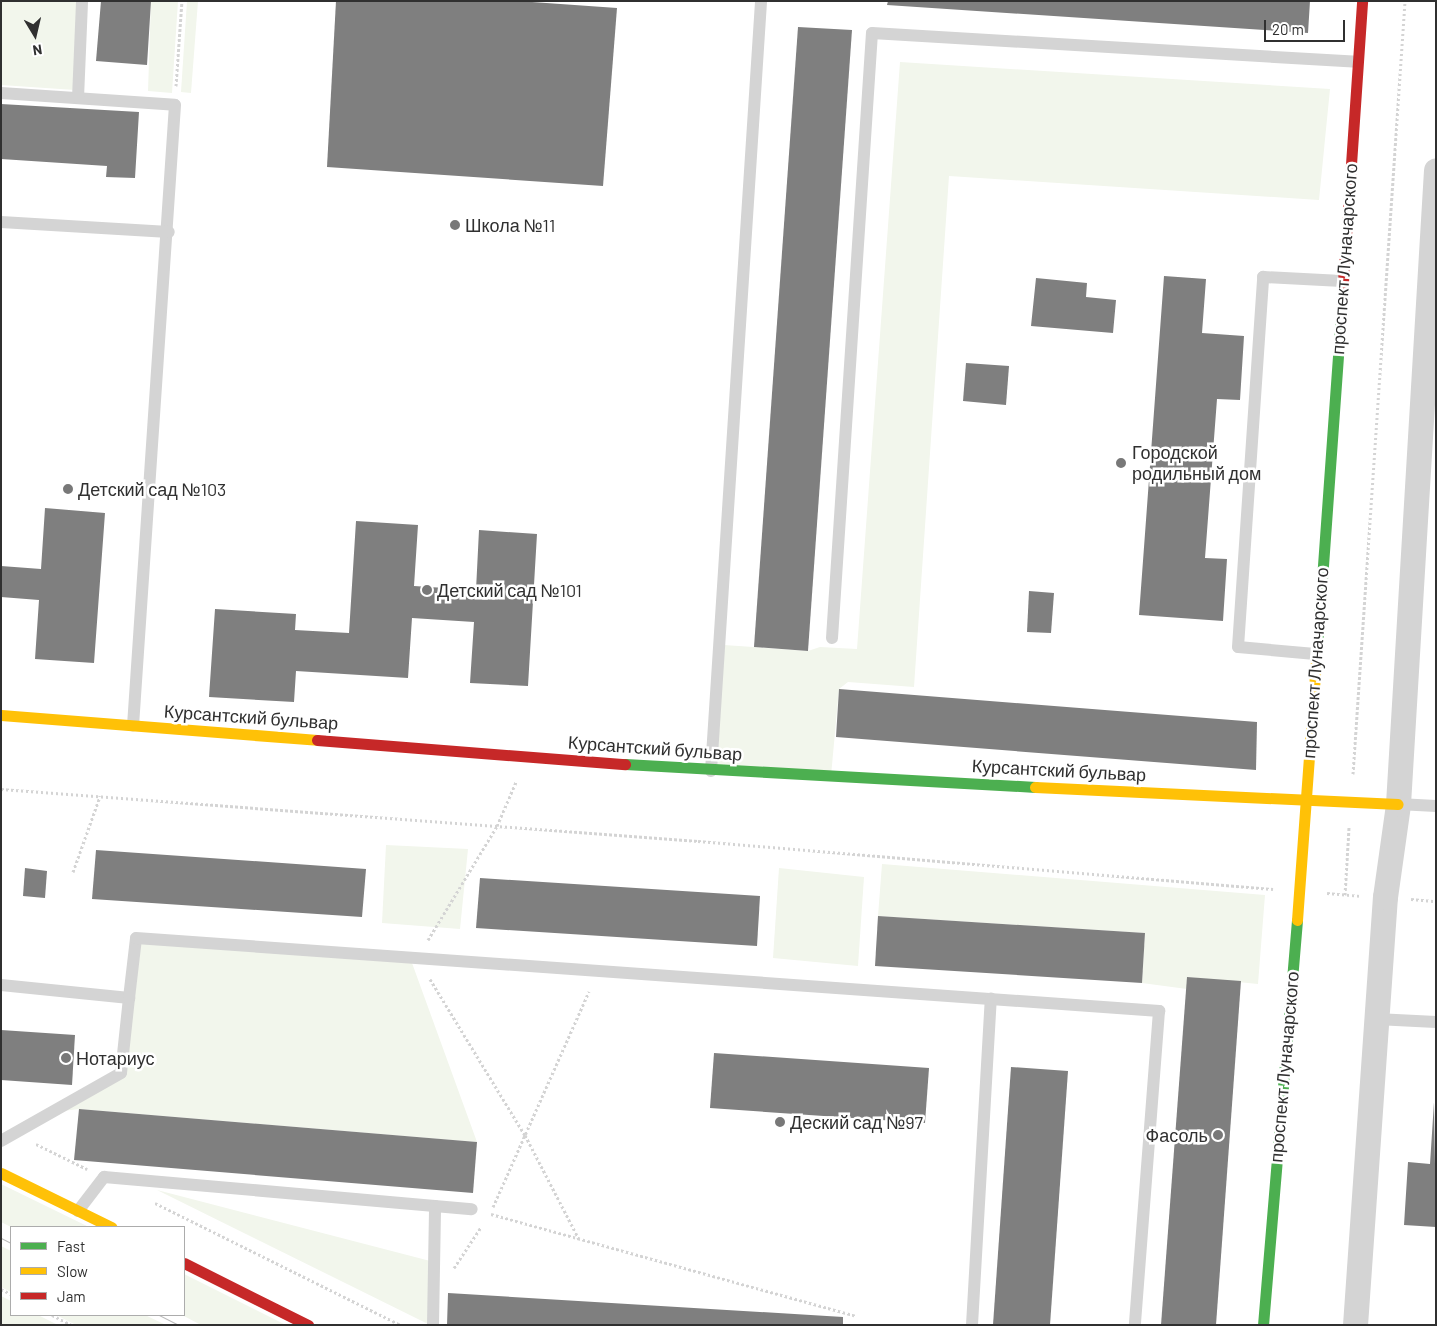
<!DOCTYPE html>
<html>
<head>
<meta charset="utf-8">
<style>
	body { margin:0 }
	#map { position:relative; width:1437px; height:1326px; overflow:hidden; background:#fff; font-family:Barlow,sans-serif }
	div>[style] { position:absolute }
	.green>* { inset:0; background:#f2f6ec }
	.building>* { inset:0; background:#7f7f7f }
	.path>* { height:3px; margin-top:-1.5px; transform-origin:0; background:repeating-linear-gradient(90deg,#d4d4d4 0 2.5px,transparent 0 5px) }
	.lane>* { height:12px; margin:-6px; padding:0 6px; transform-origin:6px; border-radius:6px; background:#d4d4d4 }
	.street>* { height:25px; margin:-12.5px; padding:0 12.5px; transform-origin:12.5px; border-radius:12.5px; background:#d4d4d4 }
	.fast>* { height:11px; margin:-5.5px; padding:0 5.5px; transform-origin:5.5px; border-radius:5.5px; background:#4caf50 }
	.slow>* { height:11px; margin:-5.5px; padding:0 5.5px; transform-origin:5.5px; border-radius:5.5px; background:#ffc107 }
	.jam>* { height:11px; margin:-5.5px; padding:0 5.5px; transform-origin:5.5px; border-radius:5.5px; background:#c62828 }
	.tram>* { height:1px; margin:-0.5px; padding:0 0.5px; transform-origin:0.5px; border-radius:0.5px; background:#bcbcbc }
	.dots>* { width:14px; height:14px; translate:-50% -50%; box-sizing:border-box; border:2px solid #fff; border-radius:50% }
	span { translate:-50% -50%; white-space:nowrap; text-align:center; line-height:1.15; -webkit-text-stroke:5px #fff; paint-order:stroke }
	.poi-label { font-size:18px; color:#303030 }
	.left { translate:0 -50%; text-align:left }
	.right { translate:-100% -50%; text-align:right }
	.street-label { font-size:18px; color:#303030 }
	.frame { position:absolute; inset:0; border:2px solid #303030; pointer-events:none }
	.legend { position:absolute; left:10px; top:1226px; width:175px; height:90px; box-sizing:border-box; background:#fff; border:1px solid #acacac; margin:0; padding:6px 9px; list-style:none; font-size:15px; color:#303030 }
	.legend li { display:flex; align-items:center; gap:10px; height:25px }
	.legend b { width:25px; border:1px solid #acacac }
	.north { position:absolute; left:10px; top:10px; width:50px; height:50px; -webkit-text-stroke:4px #fff; paint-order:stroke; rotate:171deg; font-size:14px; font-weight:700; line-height:20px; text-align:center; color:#303030 }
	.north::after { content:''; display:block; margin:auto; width:18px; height:22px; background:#303030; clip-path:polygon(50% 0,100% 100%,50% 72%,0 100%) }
	.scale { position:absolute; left:1264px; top:20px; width:81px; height:22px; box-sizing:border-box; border:2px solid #303030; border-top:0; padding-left:6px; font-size:15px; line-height:18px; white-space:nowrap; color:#303030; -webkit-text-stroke:4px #fff; paint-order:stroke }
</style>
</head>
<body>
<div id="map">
	<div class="green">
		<i style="clip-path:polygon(1px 1px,77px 1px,75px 90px,1px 85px)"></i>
		<i style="clip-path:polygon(151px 1px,178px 1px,172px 93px,148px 91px)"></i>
		<i style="clip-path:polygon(187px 1px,198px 1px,191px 93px,181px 92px)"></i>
		<i style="clip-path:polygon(900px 62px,1330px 89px,1319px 200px,949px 176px,914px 687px,848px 682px,839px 689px,831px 776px,717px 766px,724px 645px,808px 651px,820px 647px,857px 649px)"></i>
		<i style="clip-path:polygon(386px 845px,468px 849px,460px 929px,382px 923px)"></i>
		<i style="clip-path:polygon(882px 864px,1265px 895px,1258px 984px,1188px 977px,1187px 989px,1142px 983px,1145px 933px,878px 916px)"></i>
		<i style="clip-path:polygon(779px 868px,864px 877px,858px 966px,773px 958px)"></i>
		<i style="clip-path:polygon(141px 943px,412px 963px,477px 1142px,79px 1109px,63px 1111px,125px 1076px)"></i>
		<i style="clip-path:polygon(1px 1184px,89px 1227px,11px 1227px,1px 1222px)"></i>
		<i style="clip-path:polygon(157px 1190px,438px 1263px,430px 1325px)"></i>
		<i style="clip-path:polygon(1px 1246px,11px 1251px,11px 1292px,1px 1287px)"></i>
		<i style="clip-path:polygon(184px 1274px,286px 1325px,201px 1325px,182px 1315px)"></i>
		<i style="clip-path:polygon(1px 1296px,11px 1301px,11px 1315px,38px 1315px,58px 1325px,1px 1325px)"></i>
		<i style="clip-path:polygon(56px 1315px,145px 1315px,166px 1325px,76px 1325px)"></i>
	</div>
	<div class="building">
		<i style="clip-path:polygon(101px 1px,151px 1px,147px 65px,96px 61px)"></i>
		<i style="clip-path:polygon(336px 1px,518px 1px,617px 8px,603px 186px,327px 167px)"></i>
		<i style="clip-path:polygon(888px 1px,1310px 1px,1308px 33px,887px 5px)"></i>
		<i style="clip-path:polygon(798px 27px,852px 30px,808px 651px,754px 647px)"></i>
		<i style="clip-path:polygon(1px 104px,139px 112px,135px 178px,106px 177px,107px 166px,1px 159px)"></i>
		<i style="clip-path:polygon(1164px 276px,1206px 279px,1202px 333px,1244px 336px,1240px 400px,1217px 399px,1205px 558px,1227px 559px,1223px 621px,1139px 615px)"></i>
		<i style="clip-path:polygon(1036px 278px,1087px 283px,1086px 297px,1116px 300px,1113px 333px,1031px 326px)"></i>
		<i style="clip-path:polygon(966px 363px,1009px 366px,1006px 405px,963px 401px)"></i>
		<i style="clip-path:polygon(45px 508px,105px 513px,94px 663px,35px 659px,39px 600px,1px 597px,1px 566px,41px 569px)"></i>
		<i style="clip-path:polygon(356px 521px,418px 525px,414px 586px,476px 590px,479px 530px,537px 534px,528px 686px,470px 683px,474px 622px,412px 618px,408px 678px,296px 671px,294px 702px,209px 697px,215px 609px,296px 614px,295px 630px,349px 633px)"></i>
		<i style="clip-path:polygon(1029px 591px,1054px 593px,1051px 633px,1027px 632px)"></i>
		<i style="clip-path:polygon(839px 689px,1257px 722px,1256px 770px,836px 737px)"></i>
		<i style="clip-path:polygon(96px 850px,366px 869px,362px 917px,92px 899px)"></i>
		<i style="clip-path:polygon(25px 868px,47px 871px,45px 898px,23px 896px)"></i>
		<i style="clip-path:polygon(480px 878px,760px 896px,757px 946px,476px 928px)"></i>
		<i style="clip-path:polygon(878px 916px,1145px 933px,1142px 983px,875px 966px)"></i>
		<i style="clip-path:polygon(1187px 977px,1241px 981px,1216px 1325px,1161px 1325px)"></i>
		<i style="clip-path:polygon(1px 1030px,75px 1035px,72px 1085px,1px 1080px)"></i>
		<i style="clip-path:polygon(714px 1053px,929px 1068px,925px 1123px,710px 1108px)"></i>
		<i style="clip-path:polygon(1011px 1067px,1068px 1071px,1050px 1325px,993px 1325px)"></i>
		<i style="clip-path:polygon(1434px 1102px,1436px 1227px,1404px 1225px,1408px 1162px,1430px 1164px)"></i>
		<i style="clip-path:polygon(79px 1109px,477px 1142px,473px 1193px,74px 1160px)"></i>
		<i style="clip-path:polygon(448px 1293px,843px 1317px,843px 1325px,447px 1325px)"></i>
	</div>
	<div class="path">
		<i style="left:176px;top:86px;width:85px;rotate:-86deg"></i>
		<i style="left:1353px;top:774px;width:775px;rotate:-86.15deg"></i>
		<i style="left:1px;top:789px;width:699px;rotate:4.27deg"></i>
		<i style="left:698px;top:841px;width:577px;rotate:4.77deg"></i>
		<i style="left:73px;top:872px;width:81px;rotate:-70.4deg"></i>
		<i style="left:1327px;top:893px;width:33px;rotate:5deg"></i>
		<i style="left:1345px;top:895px;width:68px;rotate:-86.6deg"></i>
		<i style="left:1411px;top:899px;width:25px;rotate:5deg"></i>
		<i style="left:428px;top:940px;width:133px;rotate:-58.8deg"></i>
		<i style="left:497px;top:826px;width:48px;rotate:-66.6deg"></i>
		<i style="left:430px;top:979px;width:183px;rotate:58.7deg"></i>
		<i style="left:525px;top:1135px;width:117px;rotate:62.6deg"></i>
		<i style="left:36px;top:1144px;width:57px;rotate:26.1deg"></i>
		<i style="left:155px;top:1203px;width:275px;rotate:26.4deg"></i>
		<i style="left:493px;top:1207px;width:236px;rotate:-66deg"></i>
		<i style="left:491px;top:1214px;width:379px;rotate:15.6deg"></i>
		<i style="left:454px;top:1268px;width:49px;rotate:-56.6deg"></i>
		<i style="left:1px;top:1289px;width:11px;rotate:27deg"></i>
		<i style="left:52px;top:1315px;width:22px;rotate:27deg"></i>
	</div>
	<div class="lane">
		<i style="left:1px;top:93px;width:174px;rotate:3.9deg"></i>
		<i style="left:175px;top:105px;width:622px;rotate:93.87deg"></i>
		<i style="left:78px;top:98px;width:97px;rotate:-87.6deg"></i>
		<i style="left:1px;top:222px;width:168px;rotate:3.4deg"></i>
		<i style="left:832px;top:638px;width:606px;rotate:-86.22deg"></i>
		<i style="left:872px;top:33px;width:486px;rotate:3.4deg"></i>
		<i style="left:1315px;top:654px;width:77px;rotate:-174.8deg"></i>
		<i style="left:1238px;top:647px;width:371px;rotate:-86.1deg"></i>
		<i style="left:1263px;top:277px;width:79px;rotate:2.9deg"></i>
		<i style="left:711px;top:771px;width:772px;rotate:-86.28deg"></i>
		<i style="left:1398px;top:804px;width:38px;rotate:3deg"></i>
		<i style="left:1px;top:985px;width:129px;rotate:5.8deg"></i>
		<i style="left:129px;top:998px;width:75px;rotate:96.1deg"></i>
		<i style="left:121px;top:1073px;width:138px;rotate:150.5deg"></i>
		<i style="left:129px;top:998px;width:60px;rotate:-83.3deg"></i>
		<i style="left:136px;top:938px;width:1026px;rotate:4.08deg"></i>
		<i style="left:1159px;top:1011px;width:315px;rotate:94.4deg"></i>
		<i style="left:1376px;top:1019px;width:60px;rotate:2.9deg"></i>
		<i style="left:78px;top:1211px;width:43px;rotate:-52.6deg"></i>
		<i style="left:104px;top:1177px;width:369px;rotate:5deg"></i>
		<i style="left:433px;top:1325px;width:119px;rotate:-89deg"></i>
		<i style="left:972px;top:1325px;width:327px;rotate:-86.7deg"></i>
	</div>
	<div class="street">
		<i style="left:1355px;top:1325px;width:429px;rotate:-86deg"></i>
		<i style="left:1385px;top:897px;width:94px;rotate:-82deg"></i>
		<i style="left:1398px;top:804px;width:635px;rotate:-86.57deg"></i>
	</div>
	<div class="fast">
		<i style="left:1317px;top:649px;width:339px;rotate:-85.9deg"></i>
		<i style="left:625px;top:764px;width:411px;rotate:3.2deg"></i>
		<i style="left:1263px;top:1325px;width:406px;rotate:-85.2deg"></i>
	</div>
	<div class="slow">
		<i style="left:1px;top:715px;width:317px;rotate:4.5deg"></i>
		<i style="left:1035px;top:787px;width:363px;rotate:2.7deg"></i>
		<i style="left:1297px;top:920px;width:272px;rotate:-85.8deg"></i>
		<i style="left:1px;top:1173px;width:123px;rotate:26.1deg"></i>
	</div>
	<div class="jam">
		<i style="left:1341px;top:311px;width:311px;rotate:-86.1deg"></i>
		<i style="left:317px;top:740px;width:309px;rotate:4.5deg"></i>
		<i style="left:184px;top:1263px;width:139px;rotate:26.6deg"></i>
	</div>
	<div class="tram">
		<i style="left:1px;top:1238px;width:11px;rotate:27deg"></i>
		<i style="left:159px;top:1315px;width:22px;rotate:27deg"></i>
	</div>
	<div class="dots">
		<i style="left:455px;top:225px;background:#787878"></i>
		<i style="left:1121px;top:463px;background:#787878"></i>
		<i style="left:68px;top:489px;background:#787878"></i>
		<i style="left:427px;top:590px;background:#787878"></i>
		<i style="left:66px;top:1058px;background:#787878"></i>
		<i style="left:780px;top:1122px;background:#787878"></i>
		<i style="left:1218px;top:1135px;background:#787878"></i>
	</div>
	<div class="poi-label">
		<span class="left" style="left:465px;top:225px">Школа №11</span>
		<span class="left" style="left:1132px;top:463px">Городской<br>родильный дом</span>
		<span class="left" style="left:78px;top:489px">Детский сад №103</span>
		<span class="left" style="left:437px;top:590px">Детский сад №101</span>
		<span class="left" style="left:76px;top:1058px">Нотариус</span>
		<span class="left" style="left:790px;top:1122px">Деский сад №97</span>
		<span class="right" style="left:1208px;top:1135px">Фасоль</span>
	</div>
	<div class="street-label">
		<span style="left:1344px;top:259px;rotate:-86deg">проспект Луначарского</span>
		<span style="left:1315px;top:663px;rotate:-86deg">проспект Луначарского</span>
		<span style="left:251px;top:717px;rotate:4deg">Курсантский бульвар</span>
		<span style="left:655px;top:748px;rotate:4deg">Курсантский бульвар</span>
		<span style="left:1059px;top:770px;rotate:3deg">Курсантский бульвар</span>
		<span style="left:1284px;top:1067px;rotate:-85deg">проспект Луначарского</span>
	</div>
	<div class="frame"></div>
	<ul class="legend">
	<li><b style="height:6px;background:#4caf50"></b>Fast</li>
	<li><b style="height:6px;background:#ffc107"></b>Slow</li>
	<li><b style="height:6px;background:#c62828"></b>Jam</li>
	</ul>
	<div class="north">N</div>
	<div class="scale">20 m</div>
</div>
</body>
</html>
